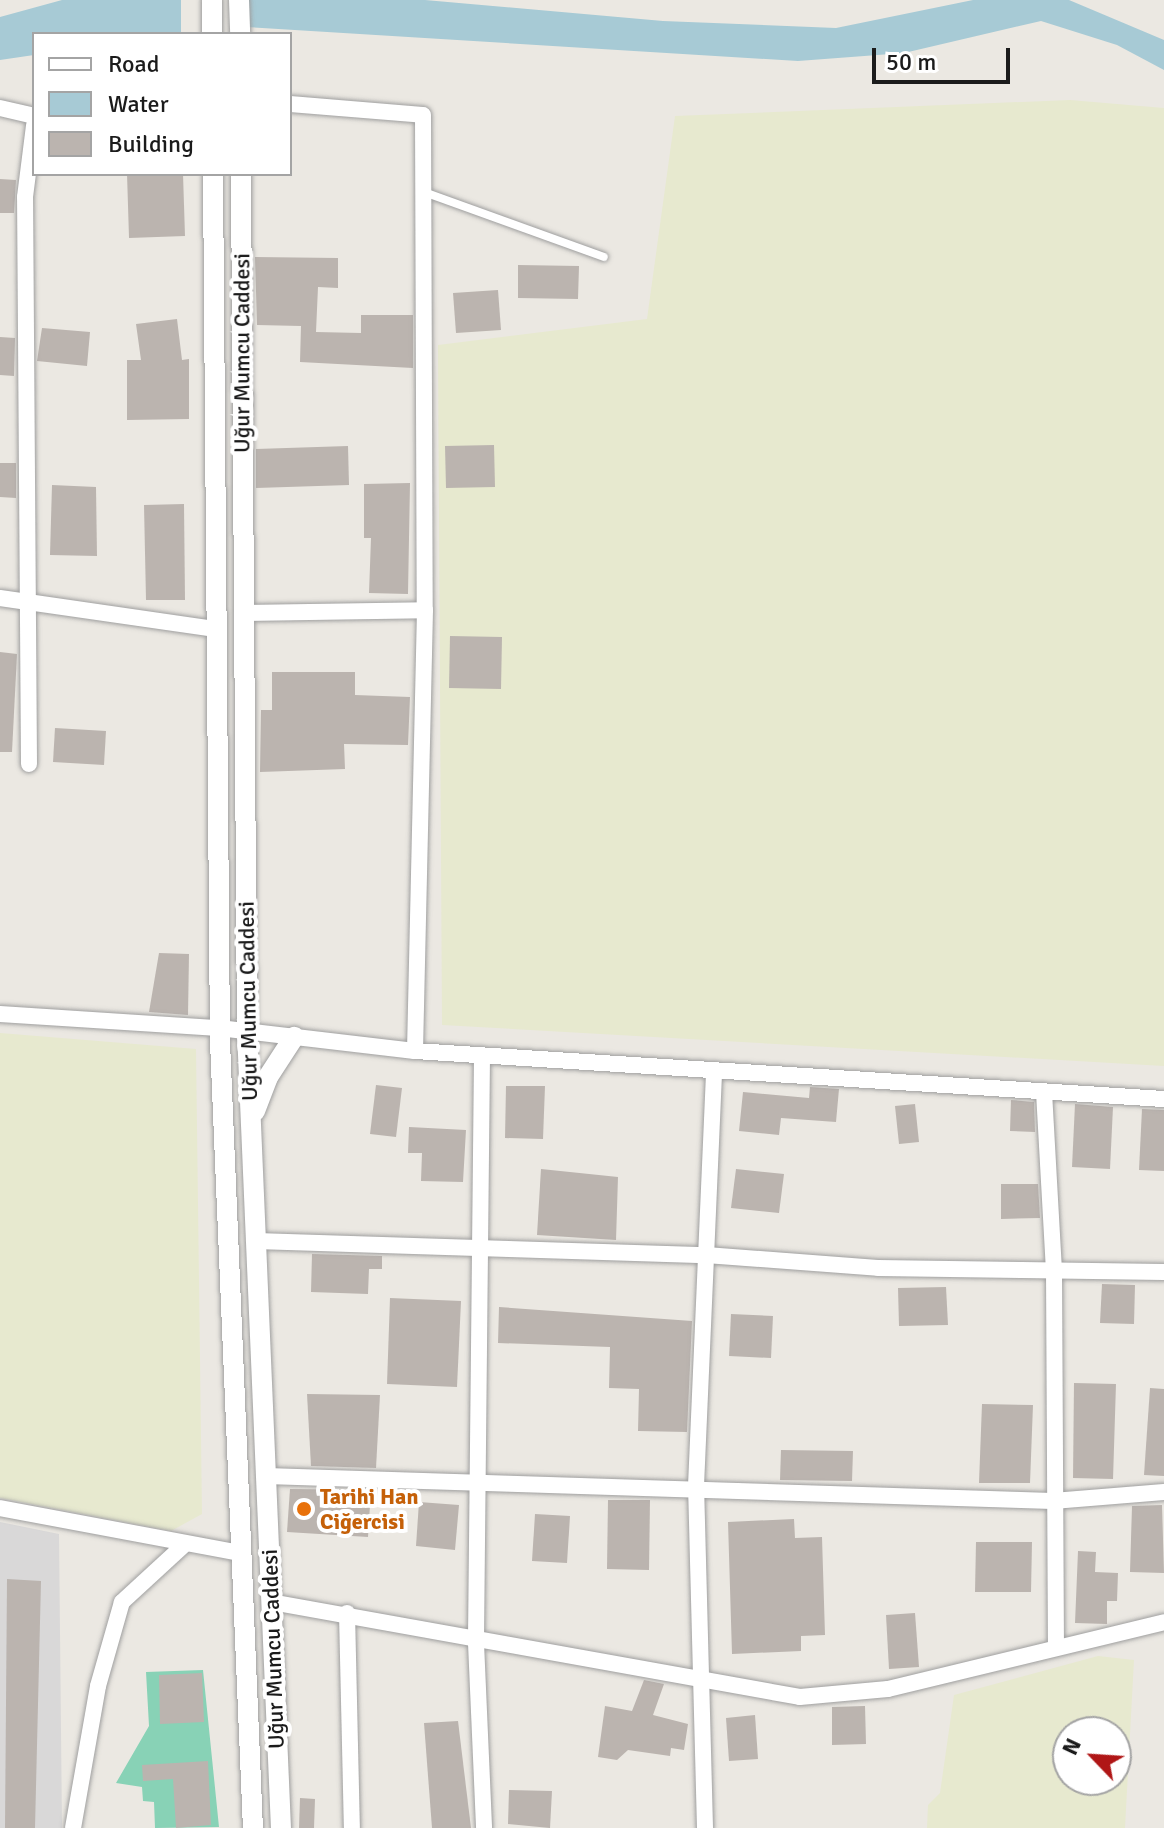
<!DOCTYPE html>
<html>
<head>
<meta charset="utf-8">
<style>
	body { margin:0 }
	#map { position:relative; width:1164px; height:1828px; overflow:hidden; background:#ebe8e2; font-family:Signika,sans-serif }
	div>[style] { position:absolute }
	.residential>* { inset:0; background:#d9d8d8 }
	.farmland>* { inset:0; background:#e7e9cf }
	.pitch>* { inset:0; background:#88d2b6 }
	.water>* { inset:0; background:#a7cad5 }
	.building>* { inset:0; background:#bbb4af }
	.roads { filter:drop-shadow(0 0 2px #9f9f9f) drop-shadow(0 0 2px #9f9f9f) }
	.service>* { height:8px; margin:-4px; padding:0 4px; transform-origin:4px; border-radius:4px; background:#fff }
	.minor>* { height:16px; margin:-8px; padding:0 8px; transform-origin:8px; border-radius:8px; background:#fff }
	.tertiary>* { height:20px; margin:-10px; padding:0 10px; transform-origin:10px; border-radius:10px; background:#fff }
	.dots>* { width:22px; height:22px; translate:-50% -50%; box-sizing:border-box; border:4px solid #fff; border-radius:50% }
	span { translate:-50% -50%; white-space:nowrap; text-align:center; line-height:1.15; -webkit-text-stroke:8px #fff; paint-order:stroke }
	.street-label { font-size:22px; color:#1b1b1b }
	.food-label { font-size:22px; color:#c56008; font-weight:700 }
	.left { translate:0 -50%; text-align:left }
	.legend { position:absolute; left:32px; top:32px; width:260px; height:144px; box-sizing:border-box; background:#fff; border:2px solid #a4a4a4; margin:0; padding:10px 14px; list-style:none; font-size:24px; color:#1b1b1b }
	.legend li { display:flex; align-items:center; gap:16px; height:40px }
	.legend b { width:40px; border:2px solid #a4a4a4 }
	.north { position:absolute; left:1052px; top:1716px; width:80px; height:80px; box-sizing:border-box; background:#fff; border:2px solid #a4a4a4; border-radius:50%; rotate:295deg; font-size:22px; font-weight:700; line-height:32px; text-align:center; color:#1b1b1b }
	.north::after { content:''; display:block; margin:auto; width:28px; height:36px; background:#b01616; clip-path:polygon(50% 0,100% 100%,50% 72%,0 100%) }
	.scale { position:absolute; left:872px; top:48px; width:138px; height:36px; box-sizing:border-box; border:4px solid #1b1b1b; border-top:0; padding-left:10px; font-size:24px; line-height:28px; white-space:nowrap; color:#1b1b1b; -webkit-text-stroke:6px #fff; paint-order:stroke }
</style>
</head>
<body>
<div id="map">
	<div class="residential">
		<i style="clip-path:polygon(0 1522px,59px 1534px,62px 1828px,0 1828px)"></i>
	</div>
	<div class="farmland">
		<i style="clip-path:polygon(1070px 100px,1164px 108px,1164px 1066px,442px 1025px,438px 345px,647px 319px,675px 116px)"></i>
		<i style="clip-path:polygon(0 1033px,196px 1049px,202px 1514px,171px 1531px,0 1498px)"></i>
		<i style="clip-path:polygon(evenodd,1098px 1656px,1134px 1660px,1125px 1828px,927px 1828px,928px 1805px,940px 1793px,954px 1695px,1098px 1656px,1116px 1732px,1116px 1780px,1068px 1780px,1068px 1732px,1116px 1732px)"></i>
	</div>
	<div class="pitch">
		<i style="clip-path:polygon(203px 1670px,219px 1827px,155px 1828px,154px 1802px,143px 1801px,142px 1787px,116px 1783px,149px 1726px,146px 1672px)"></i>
	</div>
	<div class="water">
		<i style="clip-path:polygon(62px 0,181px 0,181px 34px,34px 34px,34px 55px,0 60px,0 17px)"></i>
		<i style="clip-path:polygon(245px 0,425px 0,663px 21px,836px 28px,973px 0,1069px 0,1164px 40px,1164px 70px,1117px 45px,1041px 21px,904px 53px,798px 61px,246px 27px)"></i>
	</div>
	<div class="building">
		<i style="clip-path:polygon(127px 174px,183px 174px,185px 236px,129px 238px)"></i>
		<i style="clip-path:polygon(0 179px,16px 180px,14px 213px,0 213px)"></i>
		<i style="clip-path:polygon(255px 257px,338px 258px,338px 288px,318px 287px,316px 332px,361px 333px,361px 315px,413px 315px,413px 368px,300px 362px,301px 326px,257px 325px)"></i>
		<i style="clip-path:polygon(518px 265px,579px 266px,578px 299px,518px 298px)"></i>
		<i style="clip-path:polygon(498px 290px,501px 330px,456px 333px,453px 293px)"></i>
		<i style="clip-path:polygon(177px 319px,182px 360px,189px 359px,189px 419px,127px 420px,127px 360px,141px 360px,136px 324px)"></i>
		<i style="clip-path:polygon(42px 328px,90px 332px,87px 366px,37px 361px)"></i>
		<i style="clip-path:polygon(0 337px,15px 338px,14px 376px,0 375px)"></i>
		<i style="clip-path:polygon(494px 445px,495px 487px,446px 488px,445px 446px)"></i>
		<i style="clip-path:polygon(348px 446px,349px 485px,256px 488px,256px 449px)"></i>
		<i style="clip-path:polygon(0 463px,16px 463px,16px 498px,0 497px)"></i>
		<i style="clip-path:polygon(410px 483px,408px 594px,369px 593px,371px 538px,364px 538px,364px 484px)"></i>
		<i style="clip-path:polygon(52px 485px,96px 487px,97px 556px,50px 555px)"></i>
		<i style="clip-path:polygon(184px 504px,185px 600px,146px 600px,144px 505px)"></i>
		<i style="clip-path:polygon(450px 636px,502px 637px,501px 689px,449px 688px)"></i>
		<i style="clip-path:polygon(0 652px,17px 654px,12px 752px,0 752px)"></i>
		<i style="clip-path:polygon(272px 672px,355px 672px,355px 695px,410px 697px,408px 745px,344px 744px,345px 769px,260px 772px,261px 710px,272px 710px)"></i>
		<i style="clip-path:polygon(55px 728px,106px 731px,104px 765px,53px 762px)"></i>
		<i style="clip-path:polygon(159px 953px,189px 954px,188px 1015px,149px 1012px)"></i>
		<i style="clip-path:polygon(376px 1085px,402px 1088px,396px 1137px,370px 1134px)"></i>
		<i style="clip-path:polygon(506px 1086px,545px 1086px,543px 1139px,505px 1138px)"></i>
		<i style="clip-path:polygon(810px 1087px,839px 1089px,836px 1122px,781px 1118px,779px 1135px,739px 1131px,743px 1092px,809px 1098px)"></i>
		<i style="clip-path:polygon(1011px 1100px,1034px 1102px,1035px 1132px,1010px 1131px)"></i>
		<i style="clip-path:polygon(915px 1104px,919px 1142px,899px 1144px,895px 1106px)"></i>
		<i style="clip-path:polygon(1075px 1104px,1113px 1107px,1110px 1169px,1072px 1167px)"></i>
		<i style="clip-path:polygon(1142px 1109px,1164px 1110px,1164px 1171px,1139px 1170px)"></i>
		<i style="clip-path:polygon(409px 1127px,466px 1130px,463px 1182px,421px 1181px,422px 1153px,408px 1153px)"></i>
		<i style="clip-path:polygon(541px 1169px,618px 1177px,616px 1240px,537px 1235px)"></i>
		<i style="clip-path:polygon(736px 1169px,784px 1174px,779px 1213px,731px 1208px)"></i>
		<i style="clip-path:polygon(1001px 1184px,1038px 1184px,1040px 1218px,1001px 1219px)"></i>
		<i style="clip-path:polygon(312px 1254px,382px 1256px,382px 1269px,369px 1269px,368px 1294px,311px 1292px)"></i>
		<i style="clip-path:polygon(1102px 1284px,1135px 1285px,1134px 1324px,1100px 1323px)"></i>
		<i style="clip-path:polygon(946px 1287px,948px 1325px,899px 1326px,898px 1288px)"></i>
		<i style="clip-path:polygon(390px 1298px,461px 1301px,457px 1387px,387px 1384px)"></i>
		<i style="clip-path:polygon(499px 1307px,692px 1321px,687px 1432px,638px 1431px,639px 1389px,609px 1388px,610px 1347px,498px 1343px)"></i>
		<i style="clip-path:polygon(731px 1314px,773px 1316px,771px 1358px,729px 1356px)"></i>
		<i style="clip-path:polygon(1074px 1383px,1116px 1384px,1113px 1479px,1073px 1478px)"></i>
		<i style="clip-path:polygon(1150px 1388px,1164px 1389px,1164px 1476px,1144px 1475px)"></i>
		<i style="clip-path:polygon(307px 1394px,380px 1395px,376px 1468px,311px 1466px)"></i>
		<i style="clip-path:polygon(982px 1404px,1033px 1405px,1030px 1483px,979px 1483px)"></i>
		<i style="clip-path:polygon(781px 1450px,853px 1451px,852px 1481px,780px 1480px)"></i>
		<i style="clip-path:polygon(290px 1489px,371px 1490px,368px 1537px,287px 1532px)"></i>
		<i style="clip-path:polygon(608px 1500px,650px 1500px,649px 1570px,607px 1569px)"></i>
		<i style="clip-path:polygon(419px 1502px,459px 1505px,455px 1550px,416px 1546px)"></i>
		<i style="clip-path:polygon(1162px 1505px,1164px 1573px,1130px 1572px,1132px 1506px)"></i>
		<i style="clip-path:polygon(535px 1514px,570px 1516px,567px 1563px,532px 1561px)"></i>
		<i style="clip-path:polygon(794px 1519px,795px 1538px,822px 1537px,825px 1635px,801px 1636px,801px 1651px,732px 1654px,728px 1522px)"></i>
		<i style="clip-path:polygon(976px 1542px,1032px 1542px,1031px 1592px,975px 1592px)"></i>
		<i style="clip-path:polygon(1078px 1551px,1096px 1552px,1095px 1572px,1118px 1573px,1117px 1601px,1107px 1601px,1107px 1624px,1075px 1623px)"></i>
		<i style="clip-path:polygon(7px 1579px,41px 1581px,35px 1828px,5px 1828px)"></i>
		<i style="clip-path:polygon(915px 1613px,919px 1667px,889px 1669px,886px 1615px)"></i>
		<i style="clip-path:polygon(202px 1673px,204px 1722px,160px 1724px,159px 1675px)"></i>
		<i style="clip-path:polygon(644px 1680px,664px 1684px,653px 1715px,688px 1724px,684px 1750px,671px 1748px,670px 1756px,628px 1750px,617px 1760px,598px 1757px,605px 1706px,632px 1711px)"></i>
		<i style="clip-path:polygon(865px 1706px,866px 1744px,832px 1745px,832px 1707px)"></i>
		<i style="clip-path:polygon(755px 1715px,758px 1759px,729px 1761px,726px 1718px)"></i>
		<i style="clip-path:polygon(458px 1721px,471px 1828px,432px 1828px,424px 1723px)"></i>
		<i style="clip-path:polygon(208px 1761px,211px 1825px,176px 1828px,173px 1779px,143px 1781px,142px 1765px)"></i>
		<i style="clip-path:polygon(509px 1790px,552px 1791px,550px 1828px,508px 1824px)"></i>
		<i style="clip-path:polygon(300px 1798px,315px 1799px,314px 1828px,299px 1828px)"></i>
	</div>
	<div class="roads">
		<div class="service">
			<i style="left:427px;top:193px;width:188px;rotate:19.9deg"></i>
		</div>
		<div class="minor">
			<i style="left:290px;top:104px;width:133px;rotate:4.7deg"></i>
			<i style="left:423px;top:115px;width:495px;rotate:89.8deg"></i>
			<i style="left:425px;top:610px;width:441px;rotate:91.3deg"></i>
			<i style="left:0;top:108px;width:35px;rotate:13deg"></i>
			<i style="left:0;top:598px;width:218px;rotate:8.2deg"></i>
			<i style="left:244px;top:613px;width:181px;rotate:-0.9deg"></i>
			<i style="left:29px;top:764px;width:567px;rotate:-90.4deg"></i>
			<i style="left:25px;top:197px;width:72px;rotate:-82.8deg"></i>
			<i style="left:0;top:1014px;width:219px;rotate:3.7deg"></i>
			<i style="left:219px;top:1028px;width:197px;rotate:6.7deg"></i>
			<i style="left:415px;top:1051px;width:751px;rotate:3.67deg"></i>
			<i style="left:482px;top:1056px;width:587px;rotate:90.59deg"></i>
			<i style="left:476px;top:1643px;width:185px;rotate:87.5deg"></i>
			<i style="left:1044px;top:1092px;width:178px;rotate:86.8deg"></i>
			<i style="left:1054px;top:1270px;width:378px;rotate:89.7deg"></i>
			<i style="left:256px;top:1241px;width:450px;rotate:1.8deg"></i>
			<i style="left:706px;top:1255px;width:172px;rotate:4.3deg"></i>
			<i style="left:878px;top:1268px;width:286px;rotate:0.8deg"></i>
			<i style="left:266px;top:1476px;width:787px;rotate:1.82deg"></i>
			<i style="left:1053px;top:1501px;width:111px;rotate:-4.6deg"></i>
			<i style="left:0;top:1508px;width:245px;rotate:10.6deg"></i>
			<i style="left:271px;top:1602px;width:537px;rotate:10.18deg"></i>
			<i style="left:800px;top:1697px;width:88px;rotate:-5.2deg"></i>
			<i style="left:888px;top:1689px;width:284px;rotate:-13.6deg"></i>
			<i style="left:347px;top:1613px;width:215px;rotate:88.7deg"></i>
			<i style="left:73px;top:1828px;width:144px;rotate:-80deg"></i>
			<i style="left:98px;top:1686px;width:87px;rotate:-74.1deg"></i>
			<i style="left:122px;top:1602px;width:83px;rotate:-42.6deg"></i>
			<i style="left:705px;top:1828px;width:342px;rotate:-91.5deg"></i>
			<i style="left:696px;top:1486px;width:415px;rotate:-87.5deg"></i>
		</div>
		<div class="tertiary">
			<i style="left:212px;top:0;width:34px;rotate:90deg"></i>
			<i style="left:239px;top:0;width:34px;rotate:88deg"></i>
			<i style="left:213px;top:174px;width:868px;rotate:89.54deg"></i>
			<i style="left:220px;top:1042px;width:787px;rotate:87.6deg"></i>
			<i style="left:241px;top:174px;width:857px;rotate:89.6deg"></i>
			<i style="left:247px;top:1031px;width:798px;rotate:87.56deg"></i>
			<i style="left:255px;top:1111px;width:36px;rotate:-69deg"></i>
			<i style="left:268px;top:1077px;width:48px;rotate:-57deg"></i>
		</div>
	</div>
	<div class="dots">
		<i style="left:304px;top:1509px;background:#e8710a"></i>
	</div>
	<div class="street-label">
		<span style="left:242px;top:353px;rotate:-90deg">Uğur Mumcu Caddesi</span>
		<span style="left:248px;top:1001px;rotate:-91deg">Uğur Mumcu Caddesi</span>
		<span style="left:273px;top:1649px;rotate:-92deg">Uğur Mumcu Caddesi</span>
	</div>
	<div class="food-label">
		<span class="left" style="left:320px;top:1509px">Tarihi Han<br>Ciğercisi</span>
	</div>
	<ul class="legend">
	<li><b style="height:10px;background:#fff"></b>Road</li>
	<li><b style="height:22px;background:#a7cad5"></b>Water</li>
	<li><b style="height:22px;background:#bbb4af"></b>Building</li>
	</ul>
	<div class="north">N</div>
	<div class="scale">50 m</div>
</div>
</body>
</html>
